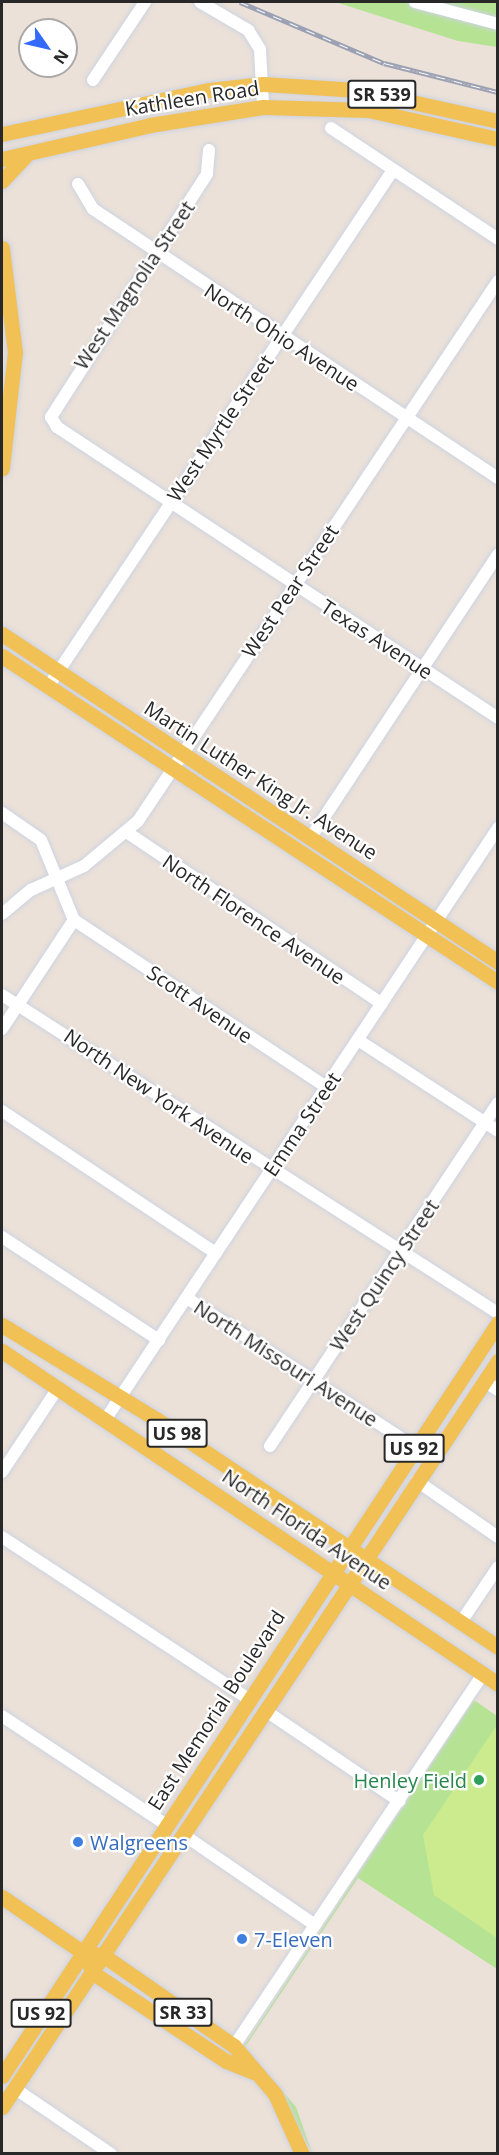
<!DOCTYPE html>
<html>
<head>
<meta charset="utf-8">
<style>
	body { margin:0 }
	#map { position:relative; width:499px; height:2155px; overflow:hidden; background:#ebe1d8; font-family:"Open Sans",sans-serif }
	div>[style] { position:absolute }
	.green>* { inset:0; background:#b5e393 }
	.pitch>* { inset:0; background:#cbeb8e }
	.roads { filter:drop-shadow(0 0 2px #ced3e1) drop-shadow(0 0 2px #ced3e1) }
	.minor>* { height:12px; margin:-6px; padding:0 6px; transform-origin:6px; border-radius:6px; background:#fff }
	.major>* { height:15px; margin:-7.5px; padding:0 7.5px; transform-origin:7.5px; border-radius:7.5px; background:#f2c156 }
	.rail>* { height:5px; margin-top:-2.5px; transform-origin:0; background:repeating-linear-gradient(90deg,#fff 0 9px,#9ba1b3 0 18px); box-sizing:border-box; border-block:2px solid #9ba1b3 }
	.dots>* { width:16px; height:16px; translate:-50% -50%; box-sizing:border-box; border:3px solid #fff; border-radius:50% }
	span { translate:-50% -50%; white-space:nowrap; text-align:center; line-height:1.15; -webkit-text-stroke:4.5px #fff; paint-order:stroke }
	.shield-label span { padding:2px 4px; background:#fff; border:2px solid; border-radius:4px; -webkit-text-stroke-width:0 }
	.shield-label { font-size:18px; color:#282828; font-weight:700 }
	.street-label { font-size:20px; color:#282828 }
	.leisure-label { font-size:20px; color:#27864d }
	.right { translate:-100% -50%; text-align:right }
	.shop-label { font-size:20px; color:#366cbe }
	.left { translate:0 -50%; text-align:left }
	.frame { position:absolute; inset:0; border:3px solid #282828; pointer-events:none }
	.north { position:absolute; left:18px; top:18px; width:60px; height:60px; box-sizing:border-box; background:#fff; border:2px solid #a9a9a9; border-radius:50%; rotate:124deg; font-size:16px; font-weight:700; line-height:24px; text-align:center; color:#282828 }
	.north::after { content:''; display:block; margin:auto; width:21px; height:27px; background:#346afc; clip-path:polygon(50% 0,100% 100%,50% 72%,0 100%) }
</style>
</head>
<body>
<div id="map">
	<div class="green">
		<i style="clip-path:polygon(335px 2px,497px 2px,497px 47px,458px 41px)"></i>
		<i style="clip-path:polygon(474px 1700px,497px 1716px,497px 1969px,358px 1878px,245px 2047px,296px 2107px,312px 2153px,279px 2091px,242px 2049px)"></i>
	</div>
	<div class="pitch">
		<i style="clip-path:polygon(497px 1725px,497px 1938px,434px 1895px,423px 1835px)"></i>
	</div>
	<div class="roads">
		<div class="minor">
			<i style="left:200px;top:2px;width:56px;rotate:30.3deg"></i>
			<i style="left:248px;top:30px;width:22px;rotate:58deg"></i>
			<i style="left:260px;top:49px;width:58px;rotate:87deg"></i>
			<i style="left:415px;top:2px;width:86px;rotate:14.8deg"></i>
			<i style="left:93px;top:80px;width:94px;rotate:-56.3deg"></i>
			<i style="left:331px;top:128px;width:201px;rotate:33.6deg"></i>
			<i style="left:209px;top:150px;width:24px;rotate:95deg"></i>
			<i style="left:207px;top:174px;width:289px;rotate:122.7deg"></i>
			<i style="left:51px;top:417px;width:12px;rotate:59deg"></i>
			<i style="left:57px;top:427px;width:528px;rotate:33.42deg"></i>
			<i style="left:78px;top:184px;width:29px;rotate:59deg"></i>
			<i style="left:93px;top:209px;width:486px;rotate:33.6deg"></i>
			<i style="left:48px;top:687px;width:622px;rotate:-56.28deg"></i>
			<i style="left:2px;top:813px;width:47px;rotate:34.7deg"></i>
			<i style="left:41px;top:840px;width:87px;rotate:67.6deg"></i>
			<i style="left:128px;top:833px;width:306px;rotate:33.9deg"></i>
			<i style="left:311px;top:837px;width:339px;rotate:-56.5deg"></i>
			<i style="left:2px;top:914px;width:38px;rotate:-40deg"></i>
			<i style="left:31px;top:890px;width:58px;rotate:-24.4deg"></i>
			<i style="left:84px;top:866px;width:70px;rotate:-39.8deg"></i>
			<i style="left:138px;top:821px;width:649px;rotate:-56.31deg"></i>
			<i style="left:74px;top:920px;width:302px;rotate:33.5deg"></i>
			<i style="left:2px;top:995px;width:589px;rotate:32.67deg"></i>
			<i style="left:2px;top:1029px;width:131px;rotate:-56.6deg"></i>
			<i style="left:358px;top:1040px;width:167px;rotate:33deg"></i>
			<i style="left:2px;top:1111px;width:257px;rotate:33.6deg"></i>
			<i style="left:2px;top:1237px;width:188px;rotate:33.3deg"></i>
			<i style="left:187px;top:1298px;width:272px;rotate:33.2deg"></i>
			<i style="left:484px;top:1381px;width:17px;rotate:33deg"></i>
			<i style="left:105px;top:1420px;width:711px;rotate:-56.42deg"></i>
			<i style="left:270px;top:1446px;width:412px;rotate:-56.4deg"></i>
			<i style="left:2px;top:1472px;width:101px;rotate:-56.3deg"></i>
			<i style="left:417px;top:1481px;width:98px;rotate:34.7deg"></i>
			<i style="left:2px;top:1537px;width:295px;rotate:33.3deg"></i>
			<i style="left:461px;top:1622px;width:66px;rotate:-56.1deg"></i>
			<i style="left:266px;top:1711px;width:161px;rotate:34.1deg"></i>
			<i style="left:2px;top:1716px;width:196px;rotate:33.5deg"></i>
			<i style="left:184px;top:1835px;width:159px;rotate:34.5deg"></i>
			<i style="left:234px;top:2046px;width:448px;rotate:-56.2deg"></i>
			<i style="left:14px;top:2088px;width:117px;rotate:34.2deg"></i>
		</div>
		<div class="major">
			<i style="left:2px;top:134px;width:212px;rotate:-12deg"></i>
			<i style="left:209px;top:90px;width:54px;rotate:-6.3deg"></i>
			<i style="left:263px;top:84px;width:95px;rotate:3.6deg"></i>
			<i style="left:358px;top:90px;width:143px;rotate:12.5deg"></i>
			<i style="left:2px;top:159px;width:152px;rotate:-12.9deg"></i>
			<i style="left:150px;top:125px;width:114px;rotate:-9.1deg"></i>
			<i style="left:263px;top:107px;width:105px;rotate:1.6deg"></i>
			<i style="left:368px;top:110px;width:133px;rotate:12.6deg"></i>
			<i style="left:2px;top:181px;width:35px;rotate:-47deg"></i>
			<i style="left:2px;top:248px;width:105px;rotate:82.9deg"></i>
			<i style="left:15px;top:352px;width:117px;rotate:96.4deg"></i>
			<i style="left:2px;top:634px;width:595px;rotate:33.48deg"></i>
			<i style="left:2px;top:656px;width:594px;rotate:33.32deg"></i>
			<i style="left:2px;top:1325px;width:180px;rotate:31.4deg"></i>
			<i style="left:156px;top:1419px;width:411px;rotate:33.7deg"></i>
			<i style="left:2px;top:1351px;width:597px;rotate:33.88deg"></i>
			<i style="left:2px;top:1897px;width:96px;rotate:34.4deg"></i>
			<i style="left:81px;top:1951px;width:24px;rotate:12deg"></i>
			<i style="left:104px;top:1956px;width:158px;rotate:34.7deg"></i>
			<i style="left:234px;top:2046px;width:63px;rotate:49.5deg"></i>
			<i style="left:275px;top:2094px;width:66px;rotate:65.8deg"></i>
			<i style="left:89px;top:1964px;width:10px;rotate:66deg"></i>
			<i style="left:93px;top:1973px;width:159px;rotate:33.5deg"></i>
			<i style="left:226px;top:2061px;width:29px;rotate:22deg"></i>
			<i style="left:2px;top:2076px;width:902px;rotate:-56.63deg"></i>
			<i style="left:2px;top:2107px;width:896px;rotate:-56.38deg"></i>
		</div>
	</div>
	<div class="rail">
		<i style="left:240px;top:2px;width:156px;rotate:23deg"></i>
		<i style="left:384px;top:63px;width:118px;rotate:14.3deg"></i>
	</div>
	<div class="dots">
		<i style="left:479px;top:1780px;background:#2e9e5b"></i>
		<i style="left:78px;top:1842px;background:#3f7fe0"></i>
		<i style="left:242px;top:1939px;background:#3f7fe0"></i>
	</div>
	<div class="shield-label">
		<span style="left:382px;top:94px">SR 539</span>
		<span style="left:177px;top:1433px">US 98</span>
		<span style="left:414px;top:1448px">US 92</span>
		<span style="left:183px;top:2012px">SR 33</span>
		<span style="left:41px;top:2013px">US 92</span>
	</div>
	<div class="street-label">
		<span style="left:192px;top:98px;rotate:-9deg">Kathleen Road</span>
		<span style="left:134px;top:285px;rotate:-56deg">West Magnolia Street</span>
		<span style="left:282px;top:337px;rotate:33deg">North Ohio Avenue</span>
		<span style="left:220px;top:428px;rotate:-56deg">West Myrtle Street</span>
		<span style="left:290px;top:591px;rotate:-56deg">West Pear Street</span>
		<span style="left:377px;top:639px;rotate:33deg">Texas Avenue</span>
		<span style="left:261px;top:780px;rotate:33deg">Martin Luther King Jr. Avenue</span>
		<span style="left:254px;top:919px;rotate:34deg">North Florence Avenue</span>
		<span style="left:200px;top:1004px;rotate:34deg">Scott Avenue</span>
		<span style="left:159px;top:1096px;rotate:34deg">North New York Avenue</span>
		<span style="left:302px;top:1124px;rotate:-56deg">Emma Street</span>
		<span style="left:384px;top:1275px;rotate:-56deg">West Quincy Street</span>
		<span style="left:286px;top:1363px;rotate:33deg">North Missouri Avenue</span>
		<span style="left:307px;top:1529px;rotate:34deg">North Florida Avenue</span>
		<span style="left:216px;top:1710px;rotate:-57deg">East Memorial Boulevard</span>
	</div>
	<div class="leisure-label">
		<span class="right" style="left:467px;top:1780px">Henley Field</span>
	</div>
	<div class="shop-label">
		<span class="left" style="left:90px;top:1842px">Walgreens</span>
		<span class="left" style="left:254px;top:1939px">7-Eleven</span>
	</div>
	<div class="frame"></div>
	<div class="north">N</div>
</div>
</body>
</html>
